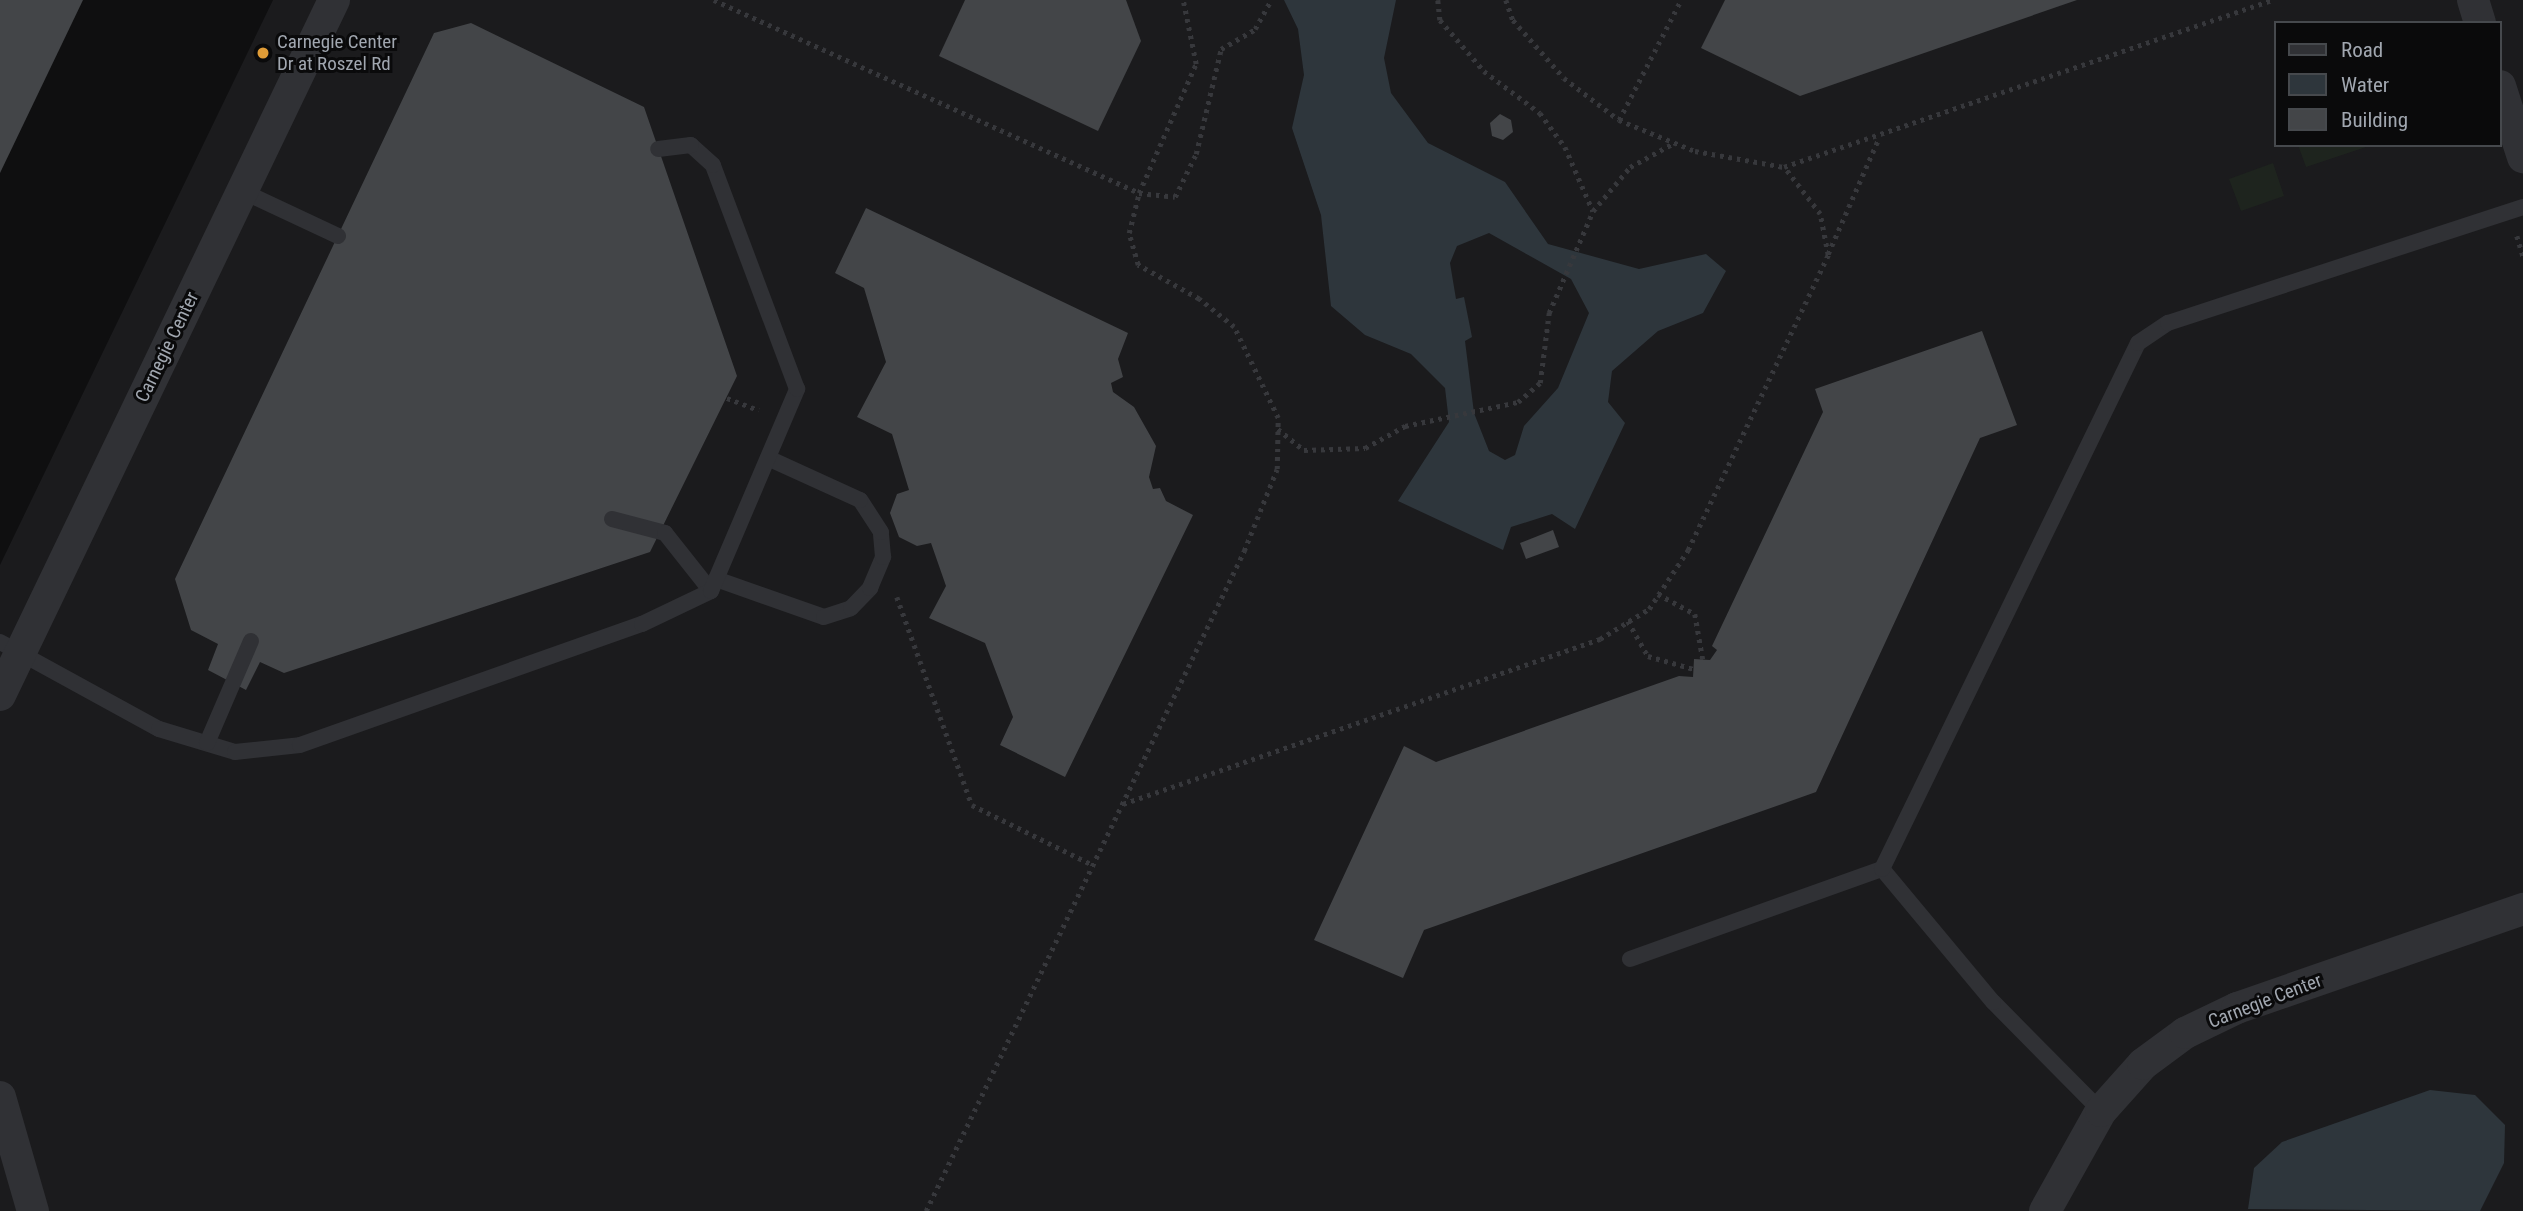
<!DOCTYPE html>
<html>
<head>
<meta charset="utf-8">
<style>
	body { margin:0 }
	#map { position:relative; width:2523px; height:1211px; overflow:hidden; background:#0f0f10; font-family:"Roboto Condensed",sans-serif }
	div>[style] { position:absolute }
	.built>* { inset:0; background:#1b1b1d }
	.green>* { inset:0; background:#1e241e }
	.water>* { inset:0; background:#2e363c }
	.building>* { inset:0; background:#434548 }
	.path>* { height:4.5px; margin-top:-2.25px; transform-origin:0; background:repeating-linear-gradient(90deg,#37383c 0 3.5px,transparent 0 8.5px) }
	.lane>* { height:16px; margin:-8px; padding:0 8px; transform-origin:8px; border-radius:8px; background:#303135 }
	.street>* { height:32px; margin:-16px; padding:0 16px; transform-origin:16px; border-radius:16px; background:#303135 }
	.dots>* { width:19px; height:19px; translate:-50% -50%; box-sizing:border-box; border:4px solid #0a0a0b; border-radius:50% }
	span { translate:-50% -50%; white-space:nowrap; text-align:center; line-height:1.15; -webkit-text-stroke:6px #0a0a0b; paint-order:stroke }
	.poi-label { font-size:19px; color:#a1a7b0 }
	.left { translate:0 -50%; text-align:left }
	.street-label { font-size:19px; color:#a1a7b0 }
	.legend { position:absolute; left:2274px; top:21px; width:228px; height:126px; box-sizing:border-box; background:#0a0a0b; border:2px solid #46494d; margin:0; padding:9px 12px; list-style:none; font-size:21px; color:#a1a7b0 }
	.legend li { display:flex; align-items:center; gap:14px; height:35px }
	.legend b { width:35px; border:2px solid #46494d }
</style>
</head>
<body>
<div id="map">
	<div class="built">
		<i style="clip-path:polygon(evenodd,273px 0,2523px 0,2523px 1211px,0 1211px,0 565px,273px 0,2276px 23px,2500px 23px,2500px 145px,2276px 145px,2276px 23px)"></i>
	</div>
	<div class="green">
		<i style="clip-path:polygon(2298px 145px,2372px 145px,2306px 167px)"></i>
		<i style="clip-path:polygon(2273px 163px,2284px 196px,2241px 211px,2229px 179px)"></i>
	</div>
	<div class="water">
		<i style="clip-path:polygon(evenodd,1284px 0,1396px 0,1384px 58px,1391px 93px,1428px 143px,1505px 182px,1548px 244px,1639px 269px,1706px 254px,1726px 271px,1703px 313px,1658px 331px,1612px 371px,1608px 402px,1625px 423px,1575px 529px,1552px 514px,1511px 527px,1503px 550px,1398px 501px,1449px 422px,1445px 388px,1411px 354px,1365px 335px,1331px 306px,1321px 215px,1292px 128px,1304px 75px,1298px 29px,1284px 0,1489px 233px,1571px 279px,1589px 313px,1558px 388px,1524px 426px,1515px 455px,1505px 460px,1489px 451px,1474px 413px,1465px 341px,1472px 337px,1464px 297px,1456px 299px,1450px 263px,1457px 246px,1489px 233px)"></i>
		<i style="clip-path:polygon(2430px 1090px,2475px 1095px,2505px 1125px,2504px 1163px,2480px 1211px,2248px 1209px,2254px 1168px,2282px 1142px)"></i>
	</div>
	<div class="building">
		<i style="clip-path:polygon(0 0,83px 0,0 173px)"></i>
		<i style="clip-path:polygon(965px 0,1126px 0,1141px 41px,1098px 131px,939px 56px)"></i>
		<i style="clip-path:polygon(1725px 0,2077px 0,1800px 96px,1701px 48px)"></i>
		<i style="clip-path:polygon(471px 23px,644px 107px,737px 376px,650px 552px,284px 673px,260px 662px,246px 690px,208px 670px,218px 644px,191px 630px,175px 579px,434px 33px)"></i>
		<i style="clip-path:polygon(1500px 114px,1511px 120px,1513px 132px,1503px 140px,1492px 136px,1490px 123px)"></i>
		<i style="clip-path:polygon(866px 208px,1128px 333px,1118px 359px,1123px 377px,1111px 383px,1113px 392px,1134px 407px,1156px 446px,1149px 477px,1153px 489px,1160px 488px,1166px 501px,1193px 515px,1065px 777px,1000px 745px,1013px 717px,985px 643px,929px 618px,946px 586px,931px 543px,917px 546px,899px 537px,890px 513px,897px 494px,909px 490px,892px 434px,857px 417px,886px 362px,864px 288px,835px 273px)"></i>
		<i style="clip-path:polygon(1982px 331px,2017px 425px,1980px 438px,1816px 792px,1424px 930px,1403px 978px,1314px 940px,1404px 746px,1436px 762px,1679px 676px,1693px 677px,1694px 659px,1710px 660px,1717px 650px,1712px 646px,1823px 412px,1815px 389px)"></i>
		<i style="clip-path:polygon(1553px 530px,1559px 547px,1526px 559px,1520px 543px)"></i>
	</div>
	<div class="path">
		<i style="left:714px;top:0;width:467px;rotate:24.4deg"></i>
		<i style="left:1139px;top:193px;width:36px;rotate:6deg"></i>
		<i style="left:1175px;top:197px;width:48px;rotate:-64deg"></i>
		<i style="left:1196px;top:154px;width:108px;rotate:-76.6deg"></i>
		<i style="left:1221px;top:49px;width:39px;rotate:-30deg"></i>
		<i style="left:1255px;top:29px;width:33px;rotate:-61deg"></i>
		<i style="left:1438px;top:0;width:20px;rotate:84deg"></i>
		<i style="left:1440px;top:20px;width:67px;rotate:49.2deg"></i>
		<i style="left:1484px;top:71px;width:70px;rotate:36.9deg"></i>
		<i style="left:1540px;top:113px;width:42px;rotate:53.7deg"></i>
		<i style="left:1565px;top:147px;width:70px;rotate:66.4deg"></i>
		<i style="left:1593px;top:211px;width:57px;rotate:-49.9deg"></i>
		<i style="left:1630px;top:167px;width:50px;rotate:-28.6deg"></i>
		<i style="left:1506px;top:0;width:21px;rotate:71deg"></i>
		<i style="left:1513px;top:20px;width:77px;rotate:48.7deg"></i>
		<i style="left:1564px;top:78px;width:69px;rotate:37.4deg"></i>
		<i style="left:1619px;top:120px;width:82px;rotate:22.2deg"></i>
		<i style="left:1695px;top:151px;width:90px;rotate:10.2deg"></i>
		<i style="left:1784px;top:167px;width:516px;rotate:-18.89deg"></i>
		<i style="left:1619px;top:120px;width:135px;rotate:-62.7deg"></i>
		<i style="left:2517px;top:236px;width:21px;rotate:73deg"></i>
		<i style="left:1828px;top:254px;width:127px;rotate:-66.3deg"></i>
		<i style="left:727px;top:398px;width:34px;rotate:21deg"></i>
		<i style="left:1278px;top:429px;width:33px;rotate:39deg"></i>
		<i style="left:1304px;top:450px;width:61px;rotate:-1.9deg"></i>
		<i style="left:1365px;top:448px;width:46px;rotate:-28.8deg"></i>
		<i style="left:1405px;top:426px;width:116px;rotate:-12deg"></i>
		<i style="left:1518px;top:402px;width:29px;rotate:-41deg"></i>
		<i style="left:1540px;top:383px;width:71px;rotate:-82.7deg"></i>
		<i style="left:1549px;top:313px;width:111px;rotate:-66.7deg"></i>
		<i style="left:1658px;top:594px;width:42px;rotate:28.4deg"></i>
		<i style="left:1695px;top:614px;width:47px;rotate:80.1deg"></i>
		<i style="left:897px;top:597px;width:221px;rotate:70.2deg"></i>
		<i style="left:972px;top:805px;width:135px;rotate:26.4deg"></i>
		<i style="left:1628px;top:621px;width:40px;rotate:60.3deg"></i>
		<i style="left:1648px;top:656px;width:48px;rotate:15.8deg"></i>
		<i style="left:1123px;top:804px;width:505px;rotate:-19.08deg"></i>
		<i style="left:1600px;top:639px;width:57px;rotate:-31.5deg"></i>
		<i style="left:1649px;top:609px;width:71px;rotate:-56.5deg"></i>
		<i style="left:1688px;top:550px;width:327px;rotate:-64.6deg"></i>
		<i style="left:1828px;top:255px;width:42px;rotate:-101deg"></i>
		<i style="left:1820px;top:214px;width:59px;rotate:-127.5deg"></i>
		<i style="left:926px;top:1211px;width:733px;rotate:-64.27deg"></i>
		<i style="left:1244px;top:551px;width:88px;rotate:-68.1deg"></i>
		<i style="left:1277px;top:469px;width:51px;rotate:-88.9deg"></i>
		<i style="left:1278px;top:418px;width:101px;rotate:-115.8deg"></i>
		<i style="left:1234px;top:327px;width:45px;rotate:-141.3deg"></i>
		<i style="left:1199px;top:299px;width:70px;rotate:-150.9deg"></i>
		<i style="left:1138px;top:265px;width:33px;rotate:-106deg"></i>
		<i style="left:1129px;top:233px;width:41px;rotate:-76deg"></i>
		<i style="left:1139px;top:193px;width:141px;rotate:-66.2deg"></i>
		<i style="left:1196px;top:64px;width:65px;rotate:-101.5deg"></i>
	</div>
	<div class="lane">
		<i style="left:242px;top:191px;width:106px;rotate:25.1deg"></i>
		<i style="left:612px;top:519px;width:55px;rotate:14.8deg"></i>
		<i style="left:665px;top:533px;width:74px;rotate:51.6deg"></i>
		<i style="left:716px;top:579px;width:114px;rotate:19.4deg"></i>
		<i style="left:824px;top:617px;width:28px;rotate:-18deg"></i>
		<i style="left:851px;top:608px;width:28px;rotate:-46deg"></i>
		<i style="left:870px;top:588px;width:34px;rotate:-67deg"></i>
		<i style="left:883px;top:557px;width:25px;rotate:-95deg"></i>
		<i style="left:881px;top:532px;width:38px;rotate:-123deg"></i>
		<i style="left:860px;top:500px;width:101px;rotate:-155.5deg"></i>
		<i style="left:0;top:642px;width:181px;rotate:28.7deg"></i>
		<i style="left:159px;top:729px;width:79px;rotate:16.8deg"></i>
		<i style="left:235px;top:752px;width:65px;rotate:-6.1deg"></i>
		<i style="left:300px;top:745px;width:363px;rotate:-19.5deg"></i>
		<i style="left:642px;top:624px;width:76px;rotate:-25.6deg"></i>
		<i style="left:711px;top:591px;width:220px;rotate:-66.9deg"></i>
		<i style="left:797px;top:389px;width:239px;rotate:-110.6deg"></i>
		<i style="left:713px;top:165px;width:30px;rotate:-138deg"></i>
		<i style="left:691px;top:145px;width:33px;rotate:173deg"></i>
		<i style="left:207px;top:743px;width:111px;rotate:-66.7deg"></i>
		<i style="left:1630px;top:959px;width:268px;rotate:-19.7deg"></i>
		<i style="left:2101px;top:1111px;width:153px;rotate:-134.7deg"></i>
		<i style="left:1993px;top:1002px;width:173px;rotate:-129.8deg"></i>
		<i style="left:1882px;top:869px;width:585px;rotate:-64.05deg"></i>
		<i style="left:2138px;top:343px;width:36px;rotate:-34deg"></i>
		<i style="left:2168px;top:323px;width:373px;rotate:-18.1deg"></i>
	</div>
	<div class="street">
		<i style="left:2473px;top:0;width:24px;rotate:73deg"></i>
		<i style="left:2500px;top:86px;width:75px;rotate:72.1deg"></i>
		<i style="left:0;top:695px;width:771px;rotate:-64.33deg"></i>
		<i style="left:0;top:1097px;width:119px;rotate:73.9deg"></i>
		<i style="left:2045px;top:1211px;width:115px;rotate:-60.8deg"></i>
		<i style="left:2101px;top:1111px;width:63px;rotate:-48.2deg"></i>
		<i style="left:2143px;top:1064px;width:52px;rotate:-36.4deg"></i>
		<i style="left:2185px;top:1033px;width:58px;rotate:-25.7deg"></i>
		<i style="left:2237px;top:1008px;width:303px;rotate:-19.1deg"></i>
	</div>
	<div class="dots">
		<i style="left:263px;top:53px;background:#e09c37"></i>
	</div>
	<div class="poi-label">
		<span class="left" style="left:277px;top:53px">Carnegie Center<br>Dr at Roszel Rd</span>
	</div>
	<div class="street-label">
		<span style="left:167px;top:347px;rotate:-64deg">Carnegie Center</span>
		<span style="left:2265px;top:1001px;rotate:-21deg">Carnegie Center</span>
	</div>
	<ul class="legend">
	<li><b style="height:9px;background:#303135"></b>Road</li>
	<li><b style="height:19px;background:#2e363c"></b>Water</li>
	<li><b style="height:19px;background:#434548"></b>Building</li>
	</ul>
</div>
</body>
</html>
